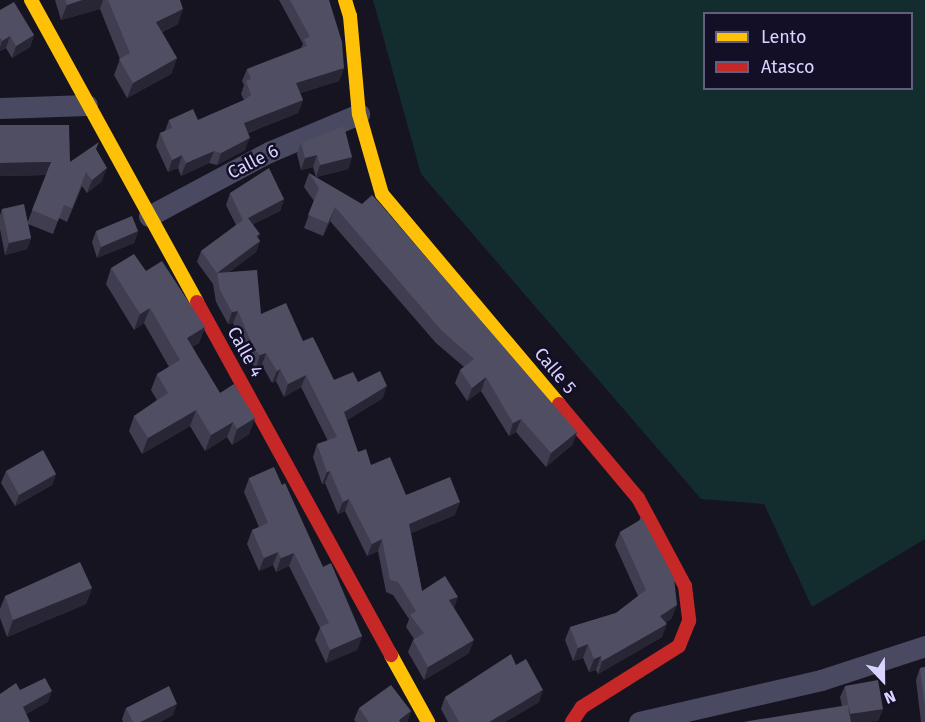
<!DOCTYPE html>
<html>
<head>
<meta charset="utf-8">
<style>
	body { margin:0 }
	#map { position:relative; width:925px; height:722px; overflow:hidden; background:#161421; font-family:"Fira Sans",sans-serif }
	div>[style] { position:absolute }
	.green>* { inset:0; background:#132c2d }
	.street>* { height:21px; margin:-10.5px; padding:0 10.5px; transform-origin:10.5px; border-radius:10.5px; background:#4a4962 }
	.slow>* { height:14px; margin:-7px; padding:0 7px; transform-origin:7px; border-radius:7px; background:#ffc107 }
	.jam>* { height:14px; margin:-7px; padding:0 7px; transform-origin:7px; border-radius:7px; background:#c62828 }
	.wall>* { inset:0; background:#403d50 }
	.shaded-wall>* { inset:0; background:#282635 }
	.building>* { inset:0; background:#504e63 }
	span { translate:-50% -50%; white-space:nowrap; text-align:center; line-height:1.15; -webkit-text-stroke:5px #130f26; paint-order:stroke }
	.street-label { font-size:18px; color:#d9d4ff }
	.legend { position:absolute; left:703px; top:12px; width:210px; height:78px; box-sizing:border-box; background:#130f26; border:2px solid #625e7d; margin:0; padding:8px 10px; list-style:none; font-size:18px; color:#d9d4ff }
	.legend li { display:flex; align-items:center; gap:12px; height:30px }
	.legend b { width:30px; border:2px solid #625e7d }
	.north { position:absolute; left:853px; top:650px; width:60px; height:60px; -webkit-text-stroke:4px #130f26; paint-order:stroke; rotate:158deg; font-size:16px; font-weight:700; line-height:24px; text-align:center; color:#d9d4ff }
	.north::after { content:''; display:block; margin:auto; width:21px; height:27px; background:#d9d4ff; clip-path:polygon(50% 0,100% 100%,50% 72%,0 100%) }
</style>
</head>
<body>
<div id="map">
	<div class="green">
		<i style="clip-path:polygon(evenodd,373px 0,925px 0,925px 539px,812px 607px,764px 504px,701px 499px,421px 174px,373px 0,704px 14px,912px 14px,912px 88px,704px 88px,704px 14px)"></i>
	</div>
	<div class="street">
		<i style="left:0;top:108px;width:87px;rotate:-2deg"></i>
		<i style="left:149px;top:216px;width:136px;rotate:-28.1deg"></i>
		<i style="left:269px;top:152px;width:98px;rotate:-22.9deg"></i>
		<i style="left:639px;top:722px;width:187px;rotate:-13deg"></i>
		<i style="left:821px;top:680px;width:109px;rotate:-18.1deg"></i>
	</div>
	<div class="slow">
		<i style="left:31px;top:0;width:345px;rotate:61.2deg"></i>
		<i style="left:345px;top:0;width:17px;rotate:73deg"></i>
		<i style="left:350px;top:16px;width:98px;rotate:84.8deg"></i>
		<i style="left:359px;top:114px;width:83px;rotate:74deg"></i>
		<i style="left:382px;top:194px;width:275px;rotate:49.9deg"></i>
		<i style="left:391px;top:655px;width:77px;rotate:61.1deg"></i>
	</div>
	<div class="jam">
		<i style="left:197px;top:302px;width:403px;rotate:61.2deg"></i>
		<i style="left:559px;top:404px;width:123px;rotate:50deg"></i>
		<i style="left:638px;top:498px;width:100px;rotate:61.9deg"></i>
		<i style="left:685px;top:586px;width:35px;rotate:83deg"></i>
		<i style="left:689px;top:621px;width:27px;rotate:112deg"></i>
		<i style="left:679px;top:646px;width:115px;rotate:147.8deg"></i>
		<i style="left:582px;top:707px;width:18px;rotate:124deg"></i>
	</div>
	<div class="wall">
		<i style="clip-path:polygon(55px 0,180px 0,178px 24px,162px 32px,177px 58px,171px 74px,127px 98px,114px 75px,120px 59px,100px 9px,61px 20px)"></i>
		<i style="clip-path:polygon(279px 0,329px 0,344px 68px,339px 81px,300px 93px,303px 100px,298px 113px,248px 133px,245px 150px,217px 165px,209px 163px,181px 176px,178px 168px,168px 172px,156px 146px,160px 133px,165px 131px,169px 120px,198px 120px,244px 100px,241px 94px,244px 85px,242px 81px,247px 69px,301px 48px,303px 44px)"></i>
		<i style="clip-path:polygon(0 10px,34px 35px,30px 47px,12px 58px,6px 48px,0 51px)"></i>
		<i style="clip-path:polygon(301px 143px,352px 157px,348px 169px,316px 177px,313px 167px,301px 170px,297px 154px)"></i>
		<i style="clip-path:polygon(96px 149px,102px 181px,87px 193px,82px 186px,67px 222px,59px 218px,53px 234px,28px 224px,31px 238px,27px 249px,5px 255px,0 229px,0 215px,2px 209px,28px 221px,46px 175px,0 176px,70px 162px)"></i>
		<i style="clip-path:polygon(309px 173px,577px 432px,572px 445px,546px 467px,516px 432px,509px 436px,481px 391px,467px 401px,455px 383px,460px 370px,464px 367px,436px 343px,330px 221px,323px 236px,304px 228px,314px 201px,304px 187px)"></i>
		<i style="clip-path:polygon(230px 193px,284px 199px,280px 211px,253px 224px,260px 241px,256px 252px,229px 272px,261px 314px,303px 341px,334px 380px,358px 382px,383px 398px,347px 420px,358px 452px,371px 465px,406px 495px,455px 515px,411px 533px,422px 591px,454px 608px,469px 653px,424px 680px,408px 652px,413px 640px,414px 639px,406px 627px,409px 619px,393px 595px,386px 592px,378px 551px,367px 556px,345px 511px,338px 514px,325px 483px,322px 484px,313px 457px,317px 444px,328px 441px,301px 387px,284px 397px,276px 381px,272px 383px,262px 365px,256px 368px,250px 361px,233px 323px,228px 324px,216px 302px,213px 284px,197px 262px,201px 251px,236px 225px,226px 205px)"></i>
		<i style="clip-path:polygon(96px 231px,138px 231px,134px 243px,97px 258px,92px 242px)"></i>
		<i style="clip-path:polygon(111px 268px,146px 271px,205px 327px,199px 343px,192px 347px,220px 393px,255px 418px,249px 434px,232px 445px,227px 437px,205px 451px,190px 426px,142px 454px,129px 431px,134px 416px,157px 400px,151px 390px,157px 374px,169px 367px,144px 323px,134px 330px,106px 284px)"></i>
		<i style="clip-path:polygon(6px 471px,56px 474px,52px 485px,15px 506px,1px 483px)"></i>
		<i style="clip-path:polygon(249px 478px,282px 485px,323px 567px,362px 636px,357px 650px,326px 663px,315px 640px,320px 628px,289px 566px,276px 572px,273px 565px,259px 571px,247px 544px,252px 530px,259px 527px,244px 492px)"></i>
		<i style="clip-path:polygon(641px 516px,672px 618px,665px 623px,662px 637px,598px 674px,596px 670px,589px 672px,583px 658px,573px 661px,565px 640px,570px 627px,616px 613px,638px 596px,615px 545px,620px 532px,639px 521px)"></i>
		<i style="clip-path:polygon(92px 588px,86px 604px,7px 637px,0 618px,0 609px,5px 596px)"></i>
		<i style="clip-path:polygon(925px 667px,925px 722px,921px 722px,916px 680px,920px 668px)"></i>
		<i style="clip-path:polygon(845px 686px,883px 709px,878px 721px,842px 706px,840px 697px)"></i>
		<i style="clip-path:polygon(445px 697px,539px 702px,505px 722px,448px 722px,441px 709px)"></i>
		<i style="clip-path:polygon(126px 708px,173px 715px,160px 722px,123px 722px,122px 719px)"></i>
		<i style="clip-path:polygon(359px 708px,411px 711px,407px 722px,356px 722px,354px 720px)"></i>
	</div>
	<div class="shaded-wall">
		<i style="clip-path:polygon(82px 0,103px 0,100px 9px,61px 20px,67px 5px)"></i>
		<i style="clip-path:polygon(183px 9px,178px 24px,150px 37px,156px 22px)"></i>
		<i style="clip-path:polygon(34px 35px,30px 47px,12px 58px,16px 46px)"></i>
		<i style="clip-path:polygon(10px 36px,6px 48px,0 51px,0 47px,2px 41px)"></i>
		<i style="clip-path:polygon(177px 58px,171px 74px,127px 98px,133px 83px)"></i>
		<i style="clip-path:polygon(344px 68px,339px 81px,291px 96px,296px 83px)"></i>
		<i style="clip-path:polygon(303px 100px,298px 113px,239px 136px,244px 123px)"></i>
		<i style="clip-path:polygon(250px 138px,245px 150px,217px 165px,221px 153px)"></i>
		<i style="clip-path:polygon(214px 151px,209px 163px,181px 176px,186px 163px)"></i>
		<i style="clip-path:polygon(182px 155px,178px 168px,168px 172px,172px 160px)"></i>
		<i style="clip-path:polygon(317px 155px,313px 167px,301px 170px,305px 158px)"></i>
		<i style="clip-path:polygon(352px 157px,348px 169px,316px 177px,320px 165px)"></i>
		<i style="clip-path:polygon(51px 162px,46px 175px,0 176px,0 163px)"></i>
		<i style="clip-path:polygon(107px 168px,102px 181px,87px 193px,92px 180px)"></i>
		<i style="clip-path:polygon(284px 199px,280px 211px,244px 229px,248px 218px)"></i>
		<i style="clip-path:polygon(335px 207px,330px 221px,323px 236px,328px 223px)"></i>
		<i style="clip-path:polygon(138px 231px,134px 243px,97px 258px,101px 247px)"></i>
		<i style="clip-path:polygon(260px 234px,257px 243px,260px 241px,256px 252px,219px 280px,217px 273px)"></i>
		<i style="clip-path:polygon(31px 238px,27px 249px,5px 255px,9px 243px)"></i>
		<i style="clip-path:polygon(150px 308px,144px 323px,134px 330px,140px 314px)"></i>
		<i style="clip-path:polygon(238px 311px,233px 323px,228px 324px,232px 312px)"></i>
		<i style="clip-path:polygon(205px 327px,199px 343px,181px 353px,187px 338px)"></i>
		<i style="clip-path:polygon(266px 353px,262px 365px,256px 368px,260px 355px)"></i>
		<i style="clip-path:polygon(280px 369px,276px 381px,272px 383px,277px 371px)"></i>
		<i style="clip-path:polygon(306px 375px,301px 387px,284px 397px,288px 384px)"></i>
		<i style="clip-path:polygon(486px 377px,481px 391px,467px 401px,472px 388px)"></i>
		<i style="clip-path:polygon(387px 386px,383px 398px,340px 424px,344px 412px)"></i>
		<i style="clip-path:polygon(196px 410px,190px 426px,142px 454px,148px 438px)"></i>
		<i style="clip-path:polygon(255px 418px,249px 434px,232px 445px,237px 429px)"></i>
		<i style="clip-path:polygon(521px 419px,516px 432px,509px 436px,513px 423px)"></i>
		<i style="clip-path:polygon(233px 422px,227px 437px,205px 451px,211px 435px)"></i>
		<i style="clip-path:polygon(577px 432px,572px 445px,546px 467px,551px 453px)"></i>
		<i style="clip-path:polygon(330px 471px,325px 483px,322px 484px,327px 472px)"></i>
		<i style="clip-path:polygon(56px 474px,52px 485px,15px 506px,19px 495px)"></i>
		<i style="clip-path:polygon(349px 499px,345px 511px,338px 514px,343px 502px)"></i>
		<i style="clip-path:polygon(460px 502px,455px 515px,405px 536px,409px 524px)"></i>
		<i style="clip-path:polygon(382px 539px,378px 551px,367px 556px,372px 544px)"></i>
		<i style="clip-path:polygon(278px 552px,273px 565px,259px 571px,264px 558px)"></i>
		<i style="clip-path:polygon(294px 553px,289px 566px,276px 572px,281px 558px)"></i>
		<i style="clip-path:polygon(92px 588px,86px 604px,7px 637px,13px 620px)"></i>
		<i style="clip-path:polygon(458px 597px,454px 609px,449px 600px)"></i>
		<i style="clip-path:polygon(677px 605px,672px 618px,655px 629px,660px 616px)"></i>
		<i style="clip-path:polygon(667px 624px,662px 637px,598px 674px,602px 661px)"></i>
		<i style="clip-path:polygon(362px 636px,357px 650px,326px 663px,330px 650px)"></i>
		<i style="clip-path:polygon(474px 640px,469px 653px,424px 680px,428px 667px)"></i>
		<i style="clip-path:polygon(588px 644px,583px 658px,573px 661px,578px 648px)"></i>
		<i style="clip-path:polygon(601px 656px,596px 670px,589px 672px,594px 659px)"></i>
		<i style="clip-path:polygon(543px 690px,539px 702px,505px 722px,489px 722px)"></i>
		<i style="clip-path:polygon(52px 691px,48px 702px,18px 719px,23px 707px)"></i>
		<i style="clip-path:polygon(177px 704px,173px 715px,160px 722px,140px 722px)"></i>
		<i style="clip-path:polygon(883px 709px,878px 721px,870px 722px,847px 722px,850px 714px)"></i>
		<i style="clip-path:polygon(411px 711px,407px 722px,398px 722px,399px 720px)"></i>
	</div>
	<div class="building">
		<i style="clip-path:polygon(65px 0,82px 0,67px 5px)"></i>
		<i style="clip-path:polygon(108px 0,180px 0,183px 9px,156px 22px,177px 58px,133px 83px,119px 59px,130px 53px)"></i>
		<i style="clip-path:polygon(290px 0,329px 0,342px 42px,344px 68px,296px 83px,303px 100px,244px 123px,250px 138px,221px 153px,214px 151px,186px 163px,182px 155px,172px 160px,160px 133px,172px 128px,169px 120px,193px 109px,198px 120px,244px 100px,251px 95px,246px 81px,251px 79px,247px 69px,307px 46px,304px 39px,310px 37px)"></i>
		<i style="clip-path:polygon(14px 2px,34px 35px,16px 46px,10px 36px,2px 41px,0 37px,0 10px)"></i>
		<i style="clip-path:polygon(0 125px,69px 125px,70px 162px,99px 142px,96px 149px,107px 168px,92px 180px,86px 172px,72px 208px,64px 205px,58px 221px,32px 210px,51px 162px,0 163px)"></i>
		<i style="clip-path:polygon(344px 126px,352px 157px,320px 165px,317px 155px,305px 158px,301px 143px)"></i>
		<i style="clip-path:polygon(269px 168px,284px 199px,248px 218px,260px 234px,256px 236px,260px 241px,217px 273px,201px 251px,243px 220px,230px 193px)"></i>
		<i style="clip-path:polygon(309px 173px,362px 204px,372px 195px,377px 200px,577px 432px,551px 453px,521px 419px,513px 423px,486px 377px,472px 388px,460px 370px,474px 359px,441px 330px,335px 207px,328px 223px,308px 215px,319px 188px)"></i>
		<i style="clip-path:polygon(24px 204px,31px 238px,9px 243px,2px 209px)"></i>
		<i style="clip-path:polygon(132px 216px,138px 231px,101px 247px,96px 231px)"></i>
		<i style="clip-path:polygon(134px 254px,146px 271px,162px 261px,205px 327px,187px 338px,220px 393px,234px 384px,255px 418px,237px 429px,233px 422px,211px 435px,196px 410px,148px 438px,134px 416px,168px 393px,157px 374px,180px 360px,150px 308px,140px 314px,111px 268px)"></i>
		<i style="clip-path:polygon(257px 270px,261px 314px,286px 303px,303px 341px,313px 337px,334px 380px,353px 372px,358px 382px,380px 371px,387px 386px,344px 412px,358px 452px,366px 449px,371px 465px,390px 457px,406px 495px,450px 477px,460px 502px,409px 524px,422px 591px,445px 576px,458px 597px,449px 600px,474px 640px,428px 667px,413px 640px,424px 633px,410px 615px,416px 611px,398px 582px,390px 580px,382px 539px,372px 544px,349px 499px,343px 502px,330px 471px,327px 472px,317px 444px,337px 437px,306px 375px,288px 384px,280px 369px,277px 371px,266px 353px,260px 355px,254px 349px,238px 311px,232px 312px,220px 290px,217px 273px)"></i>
		<i style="clip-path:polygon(43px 450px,56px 474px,19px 495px,6px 471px)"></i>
		<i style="clip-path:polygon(274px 467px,282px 485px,285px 483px,323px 567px,331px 563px,362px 636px,330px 650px,320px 627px,329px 623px,294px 553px,281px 558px,278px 552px,264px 558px,252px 530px,268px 523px,249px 478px)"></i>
		<i style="clip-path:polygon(641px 516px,674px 578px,677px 605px,660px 616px,667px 624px,602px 661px,601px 656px,594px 659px,588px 644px,578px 648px,570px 627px,616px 613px,646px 590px,620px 532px,640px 520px)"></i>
		<i style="clip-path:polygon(80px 562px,92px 588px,13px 620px,5px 596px)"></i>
		<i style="clip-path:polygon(511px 654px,516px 665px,526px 659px,543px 690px,489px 722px,459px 722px,445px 697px)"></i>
		<i style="clip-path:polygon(925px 667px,925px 706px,920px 668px)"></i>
		<i style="clip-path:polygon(45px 678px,52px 691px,23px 707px,30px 722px,0 722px,0 694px,16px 683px,20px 690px)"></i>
		<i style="clip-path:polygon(878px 680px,883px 709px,850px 714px,845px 686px)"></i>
		<i style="clip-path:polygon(391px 685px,411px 711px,399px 720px,400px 722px,369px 722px,359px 708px)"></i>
		<i style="clip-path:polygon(169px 686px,177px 704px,140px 722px,133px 722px,126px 708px)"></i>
		<i style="clip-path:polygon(848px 705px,851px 722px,743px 722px)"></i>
	</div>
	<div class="street-label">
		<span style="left:253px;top:162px;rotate:-27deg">Calle 6</span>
		<span style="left:245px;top:352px;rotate:61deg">Calle 4</span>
		<span style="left:555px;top:371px;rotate:50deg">Calle 5</span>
	</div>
	<ul class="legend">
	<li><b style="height:8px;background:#ffc107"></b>Lento</li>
	<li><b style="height:8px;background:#c62828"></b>Atasco</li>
	</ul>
	<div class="north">N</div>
</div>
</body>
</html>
